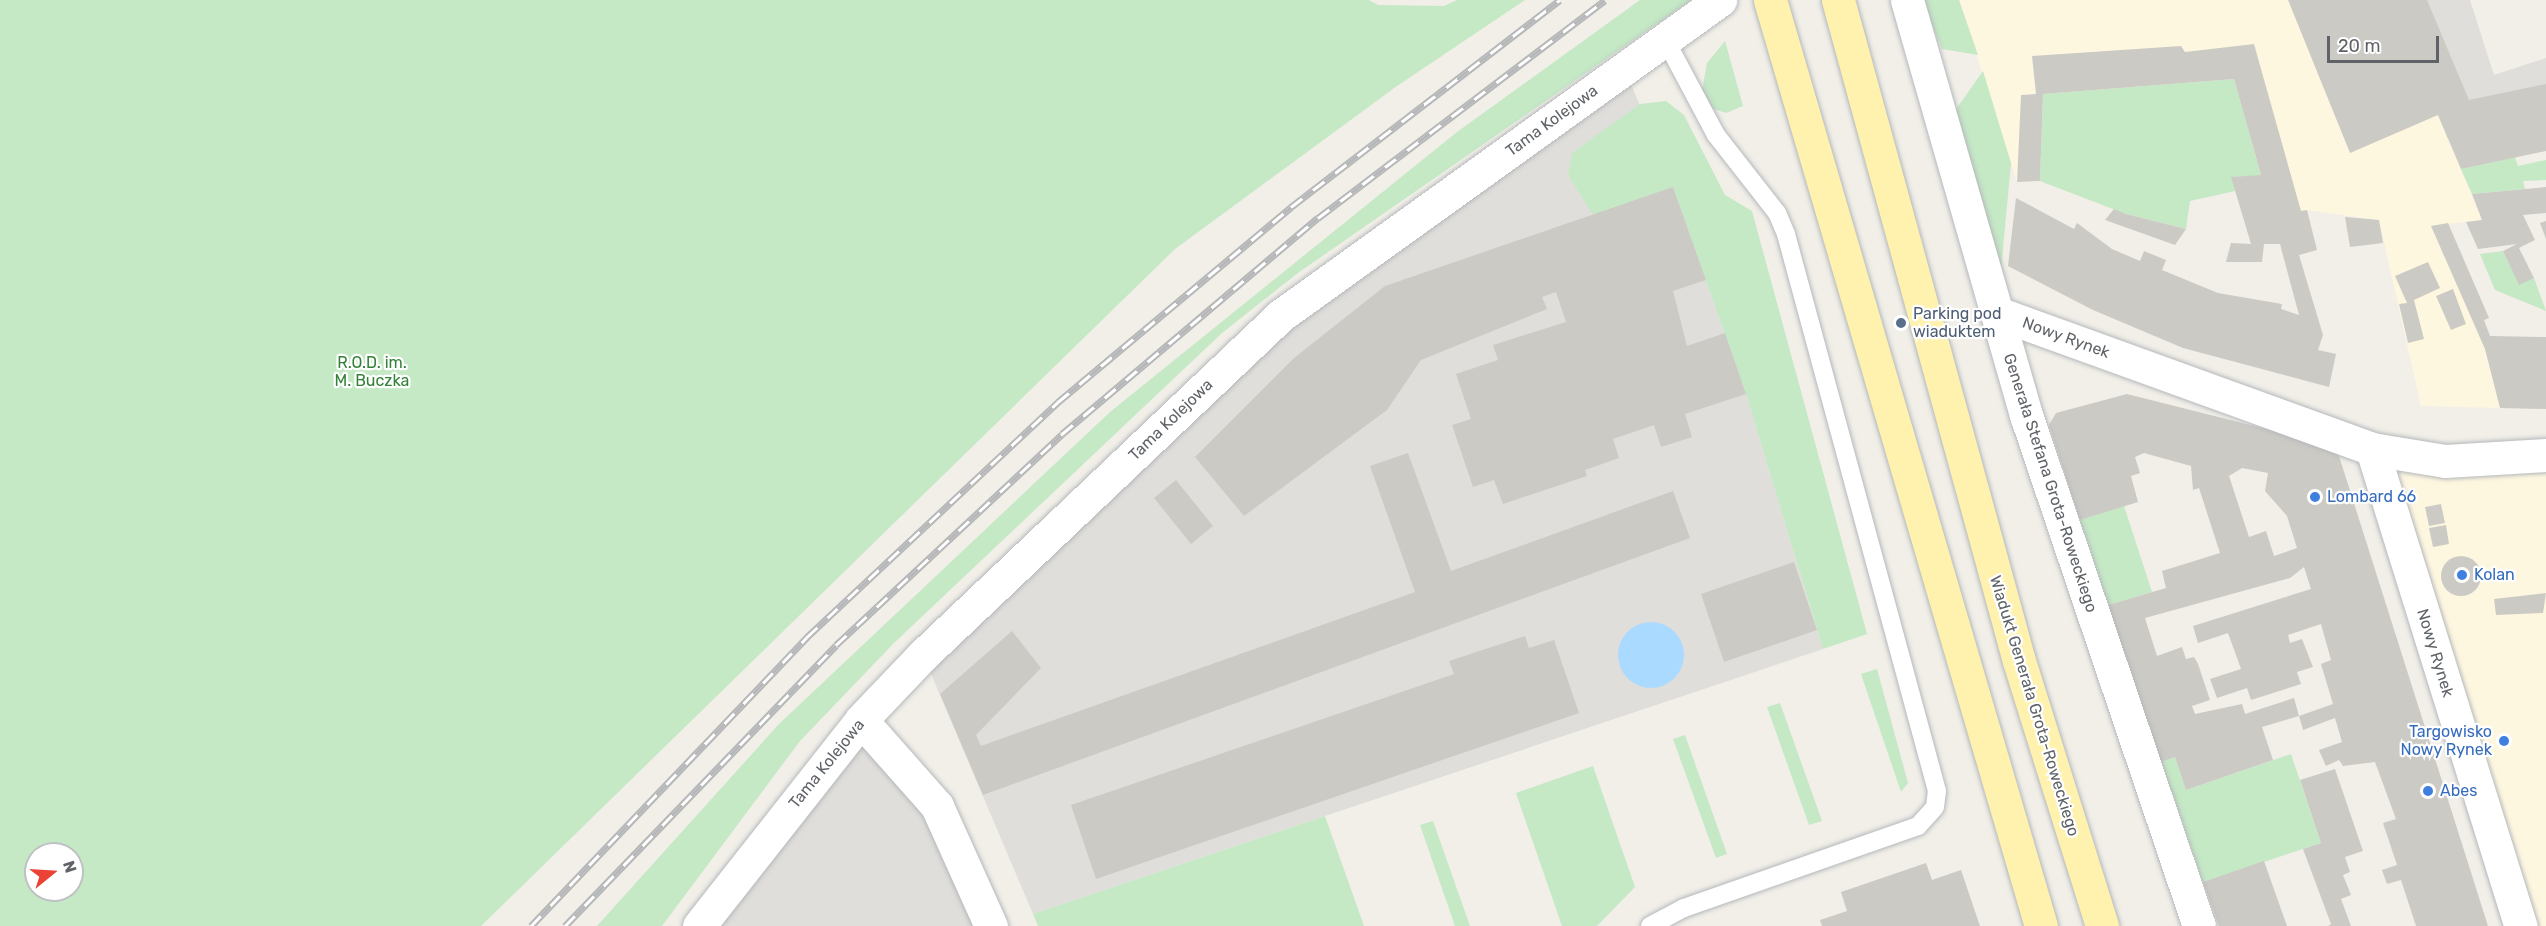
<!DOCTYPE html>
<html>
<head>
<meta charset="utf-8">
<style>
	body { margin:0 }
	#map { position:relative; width:2546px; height:926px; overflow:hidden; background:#f1efe8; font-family:Rubik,sans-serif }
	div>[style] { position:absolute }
	.commercial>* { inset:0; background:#fef7e0 }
	.industrial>* { inset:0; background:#e0deda }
	.green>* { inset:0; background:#c5e8c5 }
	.water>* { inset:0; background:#aadaff }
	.round { border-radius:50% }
	.building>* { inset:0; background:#cccac5 }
	.roads { filter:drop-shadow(0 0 2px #b5b8bc) drop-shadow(0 0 2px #b5b8bc) }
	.service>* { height:18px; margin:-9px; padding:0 9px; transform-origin:9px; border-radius:9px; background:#fff }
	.minor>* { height:33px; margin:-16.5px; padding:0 16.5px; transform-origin:16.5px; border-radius:16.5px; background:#fff }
	.primary>* { height:33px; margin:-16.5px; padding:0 16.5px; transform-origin:16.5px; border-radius:16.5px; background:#fff2af }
	.rail>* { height:7px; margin-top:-3.5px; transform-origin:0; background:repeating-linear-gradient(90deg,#fff 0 14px,#b6b7b8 0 28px); box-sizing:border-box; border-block:2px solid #b6b7b8 }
	.dots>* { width:16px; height:16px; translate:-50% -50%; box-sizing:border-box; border:3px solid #fff; border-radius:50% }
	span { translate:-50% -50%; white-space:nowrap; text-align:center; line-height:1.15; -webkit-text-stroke:4.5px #fff; paint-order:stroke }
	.street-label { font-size:16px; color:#5f6368 }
	.service-label { font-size:16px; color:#4e5e75 }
	.left { translate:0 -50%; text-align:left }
	.park-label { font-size:16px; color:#348238 }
	.shop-label { font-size:16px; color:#366cbe }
	.right { translate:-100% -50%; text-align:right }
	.north { position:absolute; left:24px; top:842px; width:60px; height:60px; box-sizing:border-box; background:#fff; border:2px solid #bfc1c3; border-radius:50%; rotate:72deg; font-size:16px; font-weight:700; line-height:24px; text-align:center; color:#5f6368 }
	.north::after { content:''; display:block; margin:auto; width:21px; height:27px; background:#ea4335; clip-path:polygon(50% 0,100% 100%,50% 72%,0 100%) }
	.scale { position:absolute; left:2327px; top:36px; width:112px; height:27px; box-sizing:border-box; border:3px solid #5f6368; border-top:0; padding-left:8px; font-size:18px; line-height:21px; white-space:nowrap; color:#5f6368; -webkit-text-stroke:4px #fff; paint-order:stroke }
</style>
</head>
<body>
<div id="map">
	<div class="commercial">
		<i style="clip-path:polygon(1959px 0,2390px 0,2482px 220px,2431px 226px,2485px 349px,2500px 408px,2421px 406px,2379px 220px,2307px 210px,2272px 215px,2234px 79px,2043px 94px,2040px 181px,2017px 182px)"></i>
		<i style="clip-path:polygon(2390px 454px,2546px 455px,2546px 926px,2521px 926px)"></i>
	</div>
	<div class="industrial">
		<i style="clip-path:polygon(2390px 0,2470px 0,2494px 75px,2546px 58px,2546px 117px,2448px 139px)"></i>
		<i style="clip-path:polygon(1625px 69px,1673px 187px,1746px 394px,1823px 649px,1033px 914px,923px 655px,1280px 316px)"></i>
		<i style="clip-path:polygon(861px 720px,913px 773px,991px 926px,699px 926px)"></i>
	</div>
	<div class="green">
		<i style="clip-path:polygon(evenodd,0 0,1369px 0,1378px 5px,1444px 6px,1457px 0,1525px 0,1397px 86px,1175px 249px,481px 926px,0 926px,0 0,36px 854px,72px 854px,72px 890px,36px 890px,36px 854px)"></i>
		<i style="clip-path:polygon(1640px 0,1691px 0,1298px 273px,1222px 333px,894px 643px,800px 741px,662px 926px,597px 926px,779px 724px,1110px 412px,1457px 132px)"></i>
		<i style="clip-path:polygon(1921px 0,1959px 0,1978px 55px,1942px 49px)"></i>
		<i style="clip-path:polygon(1725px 41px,1743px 106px,1726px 113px,1711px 108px,1702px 91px,1707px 63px)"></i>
		<i style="clip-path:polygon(1983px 71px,2011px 163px,1997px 313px,1952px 115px)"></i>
		<i style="clip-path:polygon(2234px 79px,2261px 175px,2235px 191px,2190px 201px,2186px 229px,2126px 214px,2040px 181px,2043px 94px)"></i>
		<i style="clip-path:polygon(1666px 101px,1684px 115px,1725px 195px,1752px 211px,1867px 634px,1823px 649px,1746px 394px,1673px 187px,1593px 215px,1568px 175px,1572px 153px,1640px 104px)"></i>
		<i style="clip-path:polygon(2515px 157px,2518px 166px,2546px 160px,2546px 180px,2523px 181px,2525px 189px,2472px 194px,2461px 169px)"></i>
		<i style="clip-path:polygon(2503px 251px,2519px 284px,2534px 278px,2546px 311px,2495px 290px,2480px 254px)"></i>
		<i style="clip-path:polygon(2124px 506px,2152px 592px,2108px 605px,2080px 520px)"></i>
		<i style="clip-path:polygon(1877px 669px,1908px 783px,1901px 792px,1861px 674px)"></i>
		<i style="clip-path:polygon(1780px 703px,1822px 821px,1809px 825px,1767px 707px)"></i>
		<i style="clip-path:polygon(1685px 735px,1727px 854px,1716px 858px,1673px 739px)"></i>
		<i style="clip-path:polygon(2291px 754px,2321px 843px,2203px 882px,2161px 762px,2175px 757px,2186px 790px)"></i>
		<i style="clip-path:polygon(1593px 766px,1635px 887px,1597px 926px,1562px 926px,1516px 793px)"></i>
		<i style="clip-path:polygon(1325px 816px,1364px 926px,1038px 926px,1033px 914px)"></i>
		<i style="clip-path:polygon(1433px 821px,1470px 926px,1455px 926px,1420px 825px)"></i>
	</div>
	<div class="water">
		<i class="round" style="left:1618px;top:622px;width:66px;height:66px"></i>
	</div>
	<div class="building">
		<i style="clip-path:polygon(2288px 0,2427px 0,2469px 100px,2546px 84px,2546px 151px,2461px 169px,2438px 115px,2350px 153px)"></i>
		<i style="clip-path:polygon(2254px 44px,2301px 211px,2307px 210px,2317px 250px,2299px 255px,2323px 335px,2318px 350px,2336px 354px,2329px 387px,2183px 348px,2093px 310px,2008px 266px,2016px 198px,2074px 229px,2077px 223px,2112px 249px,2140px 261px,2144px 251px,2166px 260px,2162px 270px,2218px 293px,2282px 304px,2281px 309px,2299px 315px,2280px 244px,2264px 244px,2262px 262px,2226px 262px,2231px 243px,2251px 244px,2231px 177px,2261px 175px,2234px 79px,2043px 94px,2040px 181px,2017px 182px,2021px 95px,2036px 94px,2032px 56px,2181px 46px,2185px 52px)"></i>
		<i style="clip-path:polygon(1673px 187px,1706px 280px,1673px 291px,1687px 346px,1725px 333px,1746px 394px,1685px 414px,1692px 437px,1661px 447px,1654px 425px,1613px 439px,1619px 458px,1585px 470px,1587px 476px,1503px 504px,1494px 480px,1473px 487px,1452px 425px,1471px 419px,1456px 374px,1498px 360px,1493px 345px,1566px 322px,1556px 292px,1542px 297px,1547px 309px,1421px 360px,1387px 410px,1244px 516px,1195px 457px,1294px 358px,1385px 286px)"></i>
		<i style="clip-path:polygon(2546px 187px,2546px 213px,2523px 215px,2535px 240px,2519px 248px,2534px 278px,2519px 285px,2503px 251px,2517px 244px,2478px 249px,2466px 222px,2482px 220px,2472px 194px)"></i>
		<i style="clip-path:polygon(2114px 209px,2126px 214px,2186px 229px,2175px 245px,2105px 220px)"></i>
		<i style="clip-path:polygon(2345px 217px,2379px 220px,2383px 243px,2350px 247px)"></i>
		<i style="clip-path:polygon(2546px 221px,2546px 239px,2540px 223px)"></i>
		<i style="clip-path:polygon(2448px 223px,2489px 318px,2484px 320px,2490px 336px,2546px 337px,2546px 409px,2500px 408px,2485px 349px,2431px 226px)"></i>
		<i style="clip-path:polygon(2428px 262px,2440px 288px,2414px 300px,2424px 339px,2408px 343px,2399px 304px,2407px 303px,2395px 276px)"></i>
		<i style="clip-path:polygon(2453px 289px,2466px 324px,2451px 330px,2436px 296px)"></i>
		<i style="clip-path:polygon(evenodd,2127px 394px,2326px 444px,2339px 456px,2488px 926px,2416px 926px,2401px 880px,2387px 884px,2382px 870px,2397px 865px,2383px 823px,2396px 819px,2375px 762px,2343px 766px,2339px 760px,2326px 766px,2319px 750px,2342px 742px,2335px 718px,2303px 730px,2299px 716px,2333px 704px,2321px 664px,2331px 660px,2321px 624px,2288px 635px,2290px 643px,2302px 639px,2313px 667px,2297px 672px,2301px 684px,2251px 700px,2247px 688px,2217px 698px,2210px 679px,2241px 669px,2228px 633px,2198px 643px,2193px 626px,2311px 589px,2304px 567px,2290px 578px,2145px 618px,2157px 656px,2182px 647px,2186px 659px,2194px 657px,2198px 664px,2210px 700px,2192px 706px,2195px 714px,2242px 704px,2245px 714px,2294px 698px,2299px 716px,2262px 727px,2273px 760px,2186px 790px,2175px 757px,2161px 762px,2108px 605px,2166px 588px,2162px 571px,2220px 553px,2199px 488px,2193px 490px,2191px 466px,2144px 453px,2135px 457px,2140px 473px,2131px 476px,2138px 502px,2080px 520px,2049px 425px,2056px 413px,2127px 394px,2242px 468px,2268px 473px,2265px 491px,2287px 516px,2297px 548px,2274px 556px,2266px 531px,2249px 537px,2229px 476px,2242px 468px)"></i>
		<i style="clip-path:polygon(1408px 453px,1451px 571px,1673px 491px,1690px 538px,983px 795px,940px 694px,1012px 631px,1041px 668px,976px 735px,981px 746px,1415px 592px,1370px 466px)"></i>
		<i style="clip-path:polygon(1176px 480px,1213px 526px,1191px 544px,1154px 498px)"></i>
		<i style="clip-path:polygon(2441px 504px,2445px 523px,2429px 526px,2425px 507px)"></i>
		<i style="clip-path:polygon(2446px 525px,2449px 544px,2433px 547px,2429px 528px)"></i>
		<i class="round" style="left:2441px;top:556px;width:40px;height:40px"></i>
		<i style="clip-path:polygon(1794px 562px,1817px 630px,1724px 662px,1701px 594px)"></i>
		<i style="clip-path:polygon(2546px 593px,2543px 613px,2496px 615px,2494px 599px)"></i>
		<i style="clip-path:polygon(1525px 636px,1529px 648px,1554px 640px,1579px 713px,1096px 879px,1071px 805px,1454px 674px,1449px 661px)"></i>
		<i style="clip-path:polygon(2335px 769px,2363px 851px,2345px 857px,2350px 872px,2343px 875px,2351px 895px,2341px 899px,2351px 926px,2328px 926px,2331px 924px,2303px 849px,2321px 843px,2300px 780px)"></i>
		<i style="clip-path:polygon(2264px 861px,2287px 926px,2219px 926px,2203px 882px)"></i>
		<i style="clip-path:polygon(1926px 863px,1932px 880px,1961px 870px,1980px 926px,1822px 926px,1820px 920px,1847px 911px,1841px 892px)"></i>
	</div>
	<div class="roads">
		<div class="service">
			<i style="left:1650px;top:926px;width:38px;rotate:-28deg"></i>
			<i style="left:1684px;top:908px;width:248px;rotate:-19.3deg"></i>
			<i style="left:1918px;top:826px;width:25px;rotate:-48deg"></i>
			<i style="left:1935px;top:807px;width:16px;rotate:-83deg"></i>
			<i style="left:1937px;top:791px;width:577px;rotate:-105.17deg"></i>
			<i style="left:1786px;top:234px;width:23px;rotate:-113deg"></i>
			<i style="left:1777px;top:213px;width:99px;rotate:-128deg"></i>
			<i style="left:1716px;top:135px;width:109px;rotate:-118deg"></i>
		</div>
		<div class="minor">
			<i style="left:1907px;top:0;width:432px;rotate:74deg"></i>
			<i style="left:2026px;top:415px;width:539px;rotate:71.3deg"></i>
			<i style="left:1997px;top:313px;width:399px;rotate:19.9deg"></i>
			<i style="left:2372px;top:449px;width:74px;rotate:9.3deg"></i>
			<i style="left:2445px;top:461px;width:101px;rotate:-3.4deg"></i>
			<i style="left:2372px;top:449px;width:500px;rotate:72.7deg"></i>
			<i style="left:861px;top:720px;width:115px;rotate:48.5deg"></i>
			<i style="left:937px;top:806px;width:132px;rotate:65.8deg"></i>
			<i style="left:699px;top:926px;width:262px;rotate:-51.8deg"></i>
			<i style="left:861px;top:720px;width:90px;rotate:-46.4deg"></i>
			<i style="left:923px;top:655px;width:492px;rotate:-43.5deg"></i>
			<i style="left:1280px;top:316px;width:542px;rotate:-35.69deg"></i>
		</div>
		<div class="primary">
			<i style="left:1770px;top:0;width:965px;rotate:73.69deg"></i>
			<i style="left:1838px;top:0;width:685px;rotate:74.69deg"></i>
			<i style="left:2019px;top:661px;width:278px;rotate:72.6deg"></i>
		</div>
	</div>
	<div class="rail">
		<i style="left:531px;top:926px;width:400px;rotate:-46.3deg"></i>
		<i style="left:807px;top:637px;width:344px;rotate:-43.1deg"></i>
		<i style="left:1058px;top:402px;width:304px;rotate:-39.9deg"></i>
		<i style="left:1291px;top:207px;width:339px;rotate:-37.6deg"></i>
		<i style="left:565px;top:926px;width:390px;rotate:-46deg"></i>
		<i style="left:836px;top:645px;width:309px;rotate:-43deg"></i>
		<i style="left:1062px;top:434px;width:335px;rotate:-40.2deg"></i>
		<i style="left:1318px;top:218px;width:360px;rotate:-37.2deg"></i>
	</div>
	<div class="dots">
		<i style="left:1901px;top:323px;background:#5c6f8a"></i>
		<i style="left:2315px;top:497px;background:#3f7fe0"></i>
		<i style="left:2462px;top:575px;background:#3f7fe0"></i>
		<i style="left:2504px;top:741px;background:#3f7fe0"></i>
		<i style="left:2428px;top:791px;background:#3f7fe0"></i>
	</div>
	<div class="street-label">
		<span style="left:1552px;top:121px;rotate:-36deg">Tama Kolejowa</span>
		<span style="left:2066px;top:338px;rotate:20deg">Nowy Rynek</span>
		<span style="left:1171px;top:420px;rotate:-44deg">Tama Kolejowa</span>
		<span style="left:2050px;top:483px;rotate:72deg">Generała Stefana Grota-Roweckiego</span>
		<span style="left:2435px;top:653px;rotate:73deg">Nowy Rynek</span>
		<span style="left:2034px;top:706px;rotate:73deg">Wiadukt Generała Grota-Roweckiego</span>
		<span style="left:827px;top:764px;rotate:-51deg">Tama Kolejowa</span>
	</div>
	<div class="service-label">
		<span class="left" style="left:1913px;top:323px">Parking pod<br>wiaduktem</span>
	</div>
	<div class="park-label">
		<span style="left:372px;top:372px">R.O.D. im.<br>M. Buczka</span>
	</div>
	<div class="shop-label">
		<span class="left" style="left:2327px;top:497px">Lombard 66</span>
		<span class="left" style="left:2474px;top:575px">Kolan</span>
		<span class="right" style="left:2492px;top:741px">Targowisko<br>Nowy Rynek</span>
		<span class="left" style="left:2440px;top:791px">Abes</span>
	</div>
	<div class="north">N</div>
	<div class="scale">20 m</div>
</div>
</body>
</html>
